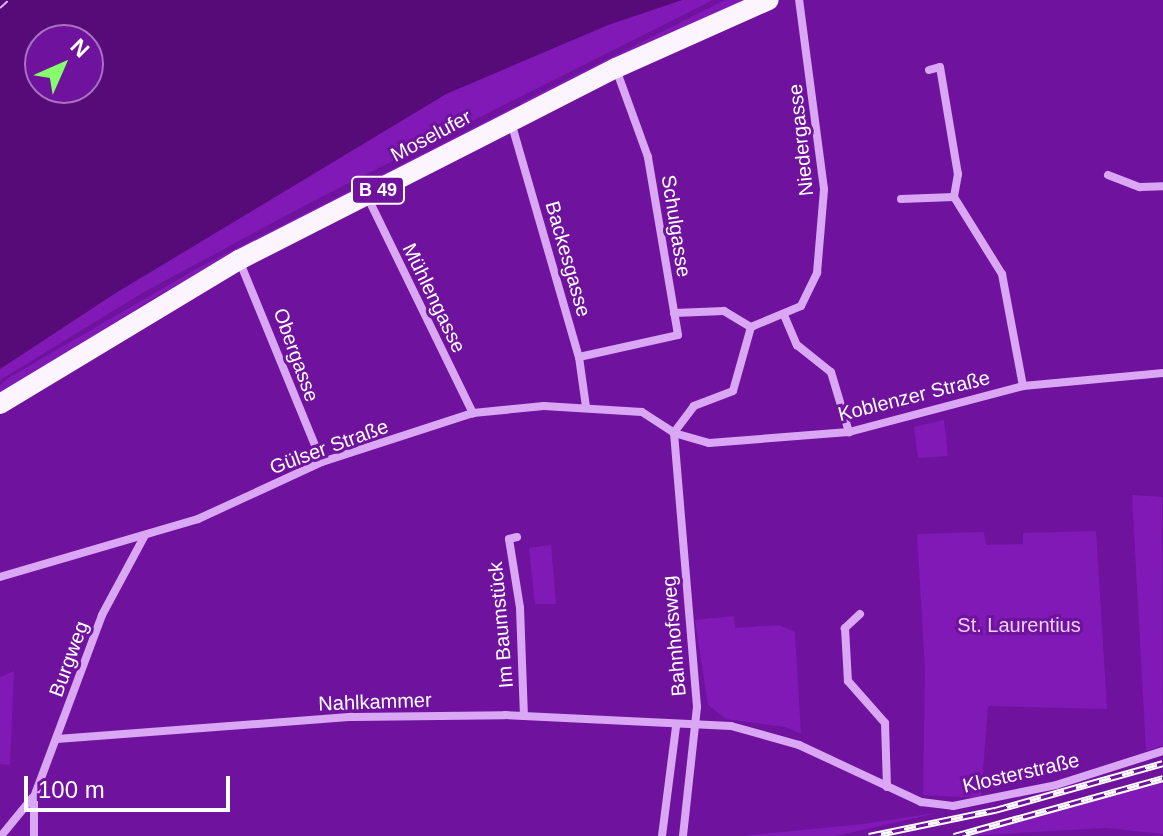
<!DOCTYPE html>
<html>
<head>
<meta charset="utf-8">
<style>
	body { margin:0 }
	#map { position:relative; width:1163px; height:836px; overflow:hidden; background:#6f129d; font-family:Arial,sans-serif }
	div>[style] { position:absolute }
	.green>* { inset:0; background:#8119b7 }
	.water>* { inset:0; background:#560b79 }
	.ferry>* { height:2px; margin-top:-1px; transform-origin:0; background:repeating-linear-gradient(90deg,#e2b4fb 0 10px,transparent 0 18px) }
	.minor>* { height:8px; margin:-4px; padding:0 4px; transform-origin:4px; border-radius:4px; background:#daa7f4 }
	.primary>* { height:20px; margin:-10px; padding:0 10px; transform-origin:10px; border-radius:10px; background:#fcf5ff }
	.rail>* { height:7px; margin-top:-3.5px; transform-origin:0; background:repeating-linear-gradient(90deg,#6f129d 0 12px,#fff 0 24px); box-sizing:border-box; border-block:2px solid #fff }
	span { translate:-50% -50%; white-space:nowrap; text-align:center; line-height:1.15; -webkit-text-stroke:6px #6f129d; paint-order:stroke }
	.shield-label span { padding:2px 6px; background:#6f129d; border:2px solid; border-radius:6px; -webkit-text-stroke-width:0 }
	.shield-label { font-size:18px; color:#fff; font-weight:700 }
	.street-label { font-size:20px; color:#fff }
	.park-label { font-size:20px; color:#eed0fe }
	.north { position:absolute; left:24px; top:24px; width:80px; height:80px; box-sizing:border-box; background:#6f129d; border:2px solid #a971c4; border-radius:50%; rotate:45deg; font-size:22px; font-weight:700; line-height:32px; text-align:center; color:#fff }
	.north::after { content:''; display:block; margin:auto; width:28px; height:36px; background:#85ff6b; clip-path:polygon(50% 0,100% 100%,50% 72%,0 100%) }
	.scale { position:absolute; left:24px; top:776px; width:206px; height:36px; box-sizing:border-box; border:4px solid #fff; border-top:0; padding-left:10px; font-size:24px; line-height:28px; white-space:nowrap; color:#fff; -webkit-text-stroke:6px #6f129d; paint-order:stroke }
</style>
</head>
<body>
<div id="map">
	<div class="green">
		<i style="clip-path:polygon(682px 0,713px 0,317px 199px,144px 292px,0 380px,0 369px,114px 294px,446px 94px,608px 25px)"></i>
		<i style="clip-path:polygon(725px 0,748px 0,523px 108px,520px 103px)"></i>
		<i style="clip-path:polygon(516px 106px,518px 110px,161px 294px,0 393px,0 385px,10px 377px,198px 268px)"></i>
		<i style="clip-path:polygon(944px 420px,948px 456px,918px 458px,914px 427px)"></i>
		<i style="clip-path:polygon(1132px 495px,1162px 497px,1163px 746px,1146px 751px)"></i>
		<i style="clip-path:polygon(1096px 531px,1107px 709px,988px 706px,981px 798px,923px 795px,925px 669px,917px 534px,984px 532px,986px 545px,1023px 544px,1023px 533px)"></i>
		<i style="clip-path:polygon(551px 545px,556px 604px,535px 604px,529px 548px)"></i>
		<i style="clip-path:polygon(734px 616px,735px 628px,779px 625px,795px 632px,801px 734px,785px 727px,726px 719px,708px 705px,695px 620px)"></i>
		<i style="clip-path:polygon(14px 671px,10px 765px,0 764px,0 677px)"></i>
		<i style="clip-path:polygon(1163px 780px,1163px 834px,1106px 828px,965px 836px)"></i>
		<i style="clip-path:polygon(942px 812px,836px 836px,743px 836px,863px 824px)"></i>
	</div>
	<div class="water">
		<i style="clip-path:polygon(evenodd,0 0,682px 0,608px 25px,446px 94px,114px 294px,0 369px,0 0,40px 40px,88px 40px,88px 88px,40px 88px,40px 40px)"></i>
	</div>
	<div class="ferry">
		<i style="left:0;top:8px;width:12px;rotate:-42deg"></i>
	</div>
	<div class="minor">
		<i style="left:929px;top:70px;width:11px;rotate:-15deg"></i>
		<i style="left:940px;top:67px;width:109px;rotate:80.5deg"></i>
		<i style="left:958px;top:174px;width:23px;rotate:100deg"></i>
		<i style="left:511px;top:122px;width:245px;rotate:73.9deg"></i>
		<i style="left:579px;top:357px;width:50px;rotate:82deg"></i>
		<i style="left:1108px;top:175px;width:34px;rotate:21deg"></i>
		<i style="left:1140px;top:187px;width:23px;rotate:-2deg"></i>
		<i style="left:367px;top:196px;width:242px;rotate:64deg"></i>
		<i style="left:901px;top:199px;width:53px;rotate:-2.2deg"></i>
		<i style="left:954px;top:197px;width:91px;rotate:58.1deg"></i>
		<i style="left:1002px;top:274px;width:114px;rotate:79.4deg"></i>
		<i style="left:239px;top:260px;width:218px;rotate:67.7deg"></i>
		<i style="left:674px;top:313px;width:50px;rotate:-2.3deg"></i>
		<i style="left:724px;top:311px;width:31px;rotate:31deg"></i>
		<i style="left:751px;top:327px;width:66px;rotate:105.7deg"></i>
		<i style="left:733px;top:391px;width:42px;rotate:159deg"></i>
		<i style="left:694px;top:406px;width:34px;rotate:127deg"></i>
		<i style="left:784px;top:315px;width:33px;rotate:67deg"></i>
		<i style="left:797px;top:345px;width:43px;rotate:38.5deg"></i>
		<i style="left:831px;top:372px;width:63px;rotate:73.3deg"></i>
		<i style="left:751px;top:327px;width:54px;rotate:-22.8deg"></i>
		<i style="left:801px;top:306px;width:37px;rotate:-64deg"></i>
		<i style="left:817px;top:273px;width:84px;rotate:-85.2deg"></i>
		<i style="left:824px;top:189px;width:191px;rotate:-97.5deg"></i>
		<i style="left:579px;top:357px;width:101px;rotate:-12.5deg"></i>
		<i style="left:678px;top:335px;width:181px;rotate:-99.6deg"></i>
		<i style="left:648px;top:157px;width:94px;rotate:-110deg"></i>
		<i style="left:674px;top:433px;width:275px;rotate:85.2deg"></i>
		<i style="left:697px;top:707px;width:130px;rotate:96.2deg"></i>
		<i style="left:517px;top:537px;width:8px;rotate:166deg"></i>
		<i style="left:509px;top:539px;width:70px;rotate:80.9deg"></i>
		<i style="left:520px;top:608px;width:108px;rotate:87.9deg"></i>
		<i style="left:0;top:577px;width:206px;rotate:-16.3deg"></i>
		<i style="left:198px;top:519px;width:136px;rotate:-24.7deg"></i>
		<i style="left:322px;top:462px;width:159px;rotate:-18deg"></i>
		<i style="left:473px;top:413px;width:71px;rotate:-5.6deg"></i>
		<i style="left:544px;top:406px;width:98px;rotate:3.5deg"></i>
		<i style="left:642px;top:412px;width:38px;rotate:33deg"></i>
		<i style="left:674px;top:433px;width:36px;rotate:16deg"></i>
		<i style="left:709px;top:443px;width:140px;rotate:-4.5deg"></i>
		<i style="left:849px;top:432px;width:180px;rotate:-14.8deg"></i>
		<i style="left:1023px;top:386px;width:141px;rotate:-5.3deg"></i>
		<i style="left:860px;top:614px;width:21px;rotate:137deg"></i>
		<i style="left:845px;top:628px;width:53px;rotate:86.8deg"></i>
		<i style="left:848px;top:681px;width:56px;rotate:48.6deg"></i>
		<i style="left:885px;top:723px;width:64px;rotate:88.2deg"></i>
		<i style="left:57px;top:739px;width:296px;rotate:-4.3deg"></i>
		<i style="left:352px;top:717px;width:153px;rotate:-0.7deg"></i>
		<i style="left:505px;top:715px;width:226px;rotate:2.8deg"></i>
		<i style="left:731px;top:726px;width:71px;rotate:15.6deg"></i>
		<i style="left:799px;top:745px;width:135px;rotate:25deg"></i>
		<i style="left:921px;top:802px;width:32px;rotate:7deg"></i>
		<i style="left:953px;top:806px;width:105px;rotate:-11.5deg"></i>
		<i style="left:1056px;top:785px;width:112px;rotate:-17.6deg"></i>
		<i style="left:1px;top:836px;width:50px;rotate:-50.6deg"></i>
		<i style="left:34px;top:836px;width:39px;rotate:-90deg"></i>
		<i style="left:34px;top:797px;width:194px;rotate:-69.5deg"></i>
		<i style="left:102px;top:615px;width:89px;rotate:-61.7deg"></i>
		<i style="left:662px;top:836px;width:110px;rotate:-82.7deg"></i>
	</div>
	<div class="primary">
		<i style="left:0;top:404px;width:279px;rotate:-31.1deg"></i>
		<i style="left:239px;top:260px;width:423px;rotate:-27deg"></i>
		<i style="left:616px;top:68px;width:167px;rotate:-24deg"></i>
	</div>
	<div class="rail">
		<i style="left:869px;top:836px;width:129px;rotate:-11.7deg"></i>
		<i style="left:995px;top:810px;width:174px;rotate:-15.6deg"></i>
		<i style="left:954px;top:836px;width:217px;rotate:-15.5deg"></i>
	</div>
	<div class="shield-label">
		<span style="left:378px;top:190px">B 49</span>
	</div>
	<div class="street-label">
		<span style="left:431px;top:136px;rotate:-28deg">Moselufer</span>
		<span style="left:801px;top:140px;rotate:-96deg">Niedergasse</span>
		<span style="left:676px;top:226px;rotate:81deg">Schulgasse</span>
		<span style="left:568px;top:259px;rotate:74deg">Backesgasse</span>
		<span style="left:434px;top:298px;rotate:64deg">Mühlengasse</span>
		<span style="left:296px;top:355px;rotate:70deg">Obergasse</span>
		<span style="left:914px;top:396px;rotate:-14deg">Koblenzer Straße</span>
		<span style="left:329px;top:447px;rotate:-20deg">Gülser Straße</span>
		<span style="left:501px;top:625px;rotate:-95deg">Im Baumstück</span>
		<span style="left:674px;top:636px;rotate:-95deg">Bahnhofsweg</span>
		<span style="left:69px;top:659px;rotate:-70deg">Burgweg</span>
		<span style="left:375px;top:702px;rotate:-2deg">Nahlkammer</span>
		<span style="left:1021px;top:773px;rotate:-13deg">Klosterstraße</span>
	</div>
	<div class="park-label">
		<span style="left:1019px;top:625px">St. Laurentius</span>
	</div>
	<div class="north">N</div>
	<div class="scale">100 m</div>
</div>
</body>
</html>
